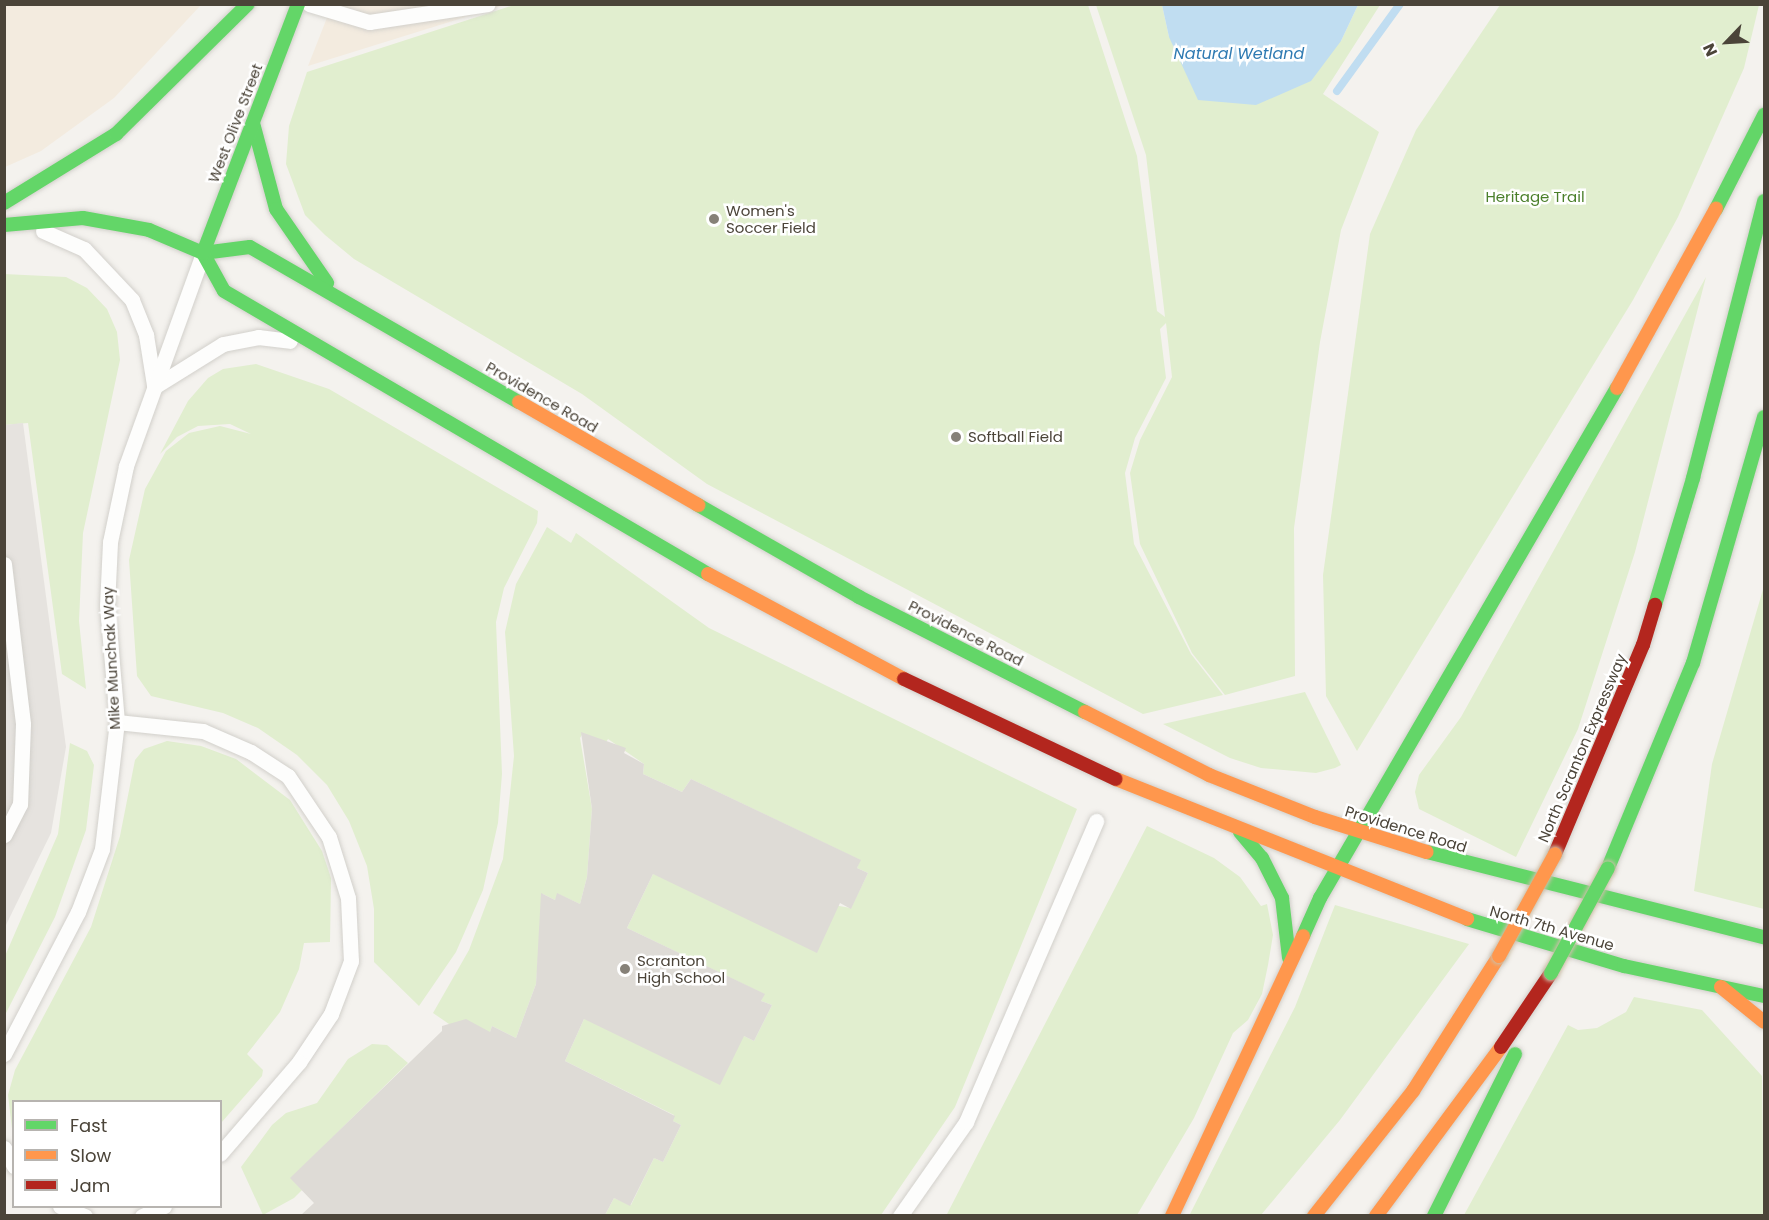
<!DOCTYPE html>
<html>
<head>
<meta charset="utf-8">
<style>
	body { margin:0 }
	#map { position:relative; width:1769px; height:1220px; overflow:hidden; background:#f4f2ee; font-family:Poppins,sans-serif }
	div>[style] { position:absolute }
	.commercial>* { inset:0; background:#f3ebdf }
	.green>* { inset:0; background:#e1eecf }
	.parking>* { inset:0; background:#e6e3df }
	.water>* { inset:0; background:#c0ddf1 }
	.stream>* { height:8px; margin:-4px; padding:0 4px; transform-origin:4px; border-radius:4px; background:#c0ddf1 }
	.building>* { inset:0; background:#dedbd6 }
	.roads { filter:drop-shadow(0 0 2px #d2d0cb) drop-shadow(0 0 2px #d2d0cb) }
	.lane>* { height:15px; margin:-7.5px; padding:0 7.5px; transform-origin:7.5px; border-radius:7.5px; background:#fdfdfc }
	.fast>* { height:14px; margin:-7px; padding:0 7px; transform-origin:7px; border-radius:7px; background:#63d668 }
	.slow>* { height:14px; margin:-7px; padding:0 7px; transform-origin:7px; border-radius:7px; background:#ff974d }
	.jam>* { height:14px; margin:-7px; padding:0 7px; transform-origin:7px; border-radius:7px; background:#b3261e }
	.bridges { filter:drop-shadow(0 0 2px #ccbfa9) drop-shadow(0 0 2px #ccbfa9) }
	.fast-bridge>* { height:14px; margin:-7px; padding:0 7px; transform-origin:7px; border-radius:7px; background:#63d668 }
	.slow-bridge>* { height:14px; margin:-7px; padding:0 7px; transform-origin:7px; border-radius:7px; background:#ff974d }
	.dots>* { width:16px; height:16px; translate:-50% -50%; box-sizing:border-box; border:3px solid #fff; border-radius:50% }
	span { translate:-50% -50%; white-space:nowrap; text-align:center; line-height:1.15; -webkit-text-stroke:5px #fff; paint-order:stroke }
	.street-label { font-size:15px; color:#4b4439 }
	.park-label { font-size:15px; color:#4a7f2a }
	.poi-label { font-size:15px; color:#4b4439 }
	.left { translate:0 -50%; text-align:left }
	.water-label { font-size:16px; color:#2e7ab2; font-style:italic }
	.frame { position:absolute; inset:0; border:6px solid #4b4439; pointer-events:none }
	.legend { position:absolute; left:12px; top:1100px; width:210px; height:108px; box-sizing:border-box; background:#fff; border:2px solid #b7b4b0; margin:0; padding:8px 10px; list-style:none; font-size:18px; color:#4b4439 }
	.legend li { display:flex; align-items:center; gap:12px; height:30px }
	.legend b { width:30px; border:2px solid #b7b4b0 }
	.north { position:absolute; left:1697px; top:12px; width:60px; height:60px; -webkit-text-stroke:4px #fff; paint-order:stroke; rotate:245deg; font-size:16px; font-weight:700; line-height:24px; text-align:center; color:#4b4439 }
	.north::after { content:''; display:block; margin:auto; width:21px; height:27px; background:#4b4439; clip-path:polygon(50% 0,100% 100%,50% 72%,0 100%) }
</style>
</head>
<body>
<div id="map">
	<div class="commercial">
		<i style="clip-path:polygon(5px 4px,201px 4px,201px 5px,114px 98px,41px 151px,5px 167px)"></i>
		<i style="clip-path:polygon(332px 5px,504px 5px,308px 66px)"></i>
	</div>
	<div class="green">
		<i style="clip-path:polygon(514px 5px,1088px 5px,1137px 156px,1157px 311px,1165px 317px,1146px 155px,1096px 5px,1162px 5px,1169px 37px,1341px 41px,1358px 5px,1380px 5px,1323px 94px,1379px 132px,1341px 230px,1320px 342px,1294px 528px,1295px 676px,1225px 695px,1192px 653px,1140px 544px,1130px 473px,1140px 440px,1172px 377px,1166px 323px,1160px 329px,1166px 378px,1135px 438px,1125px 473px,1134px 544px,1191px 654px,1223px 695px,1143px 714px,707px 484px,582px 394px,354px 259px,325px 235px,305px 215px,286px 164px,289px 126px,307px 72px)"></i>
		<i style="clip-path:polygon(1500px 5px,1759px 5px,1744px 68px,1678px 217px,1633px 300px,1357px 751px,1326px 696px,1323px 575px,1370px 234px,1416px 130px)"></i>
		<i style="clip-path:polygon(4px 274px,66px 277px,87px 288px,107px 309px,117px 332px,120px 360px,83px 533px,79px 621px,86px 689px,62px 674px,28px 423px,5px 425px)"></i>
		<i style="clip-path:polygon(1706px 277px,1635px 552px,1578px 729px,1516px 857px,1419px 809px,1415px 792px,1419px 775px,1461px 717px)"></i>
		<i style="clip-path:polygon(256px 364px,329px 389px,538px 511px,537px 523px,504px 588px,496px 622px,502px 774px,498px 823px,483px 890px,456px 952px,419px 1006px,374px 962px,374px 909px,367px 866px,349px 821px,327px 785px,297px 755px,258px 728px,223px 713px,151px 696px,137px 676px,129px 560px,145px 489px,166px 451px,189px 433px,220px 426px,251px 434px,230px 424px,198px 426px,177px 437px,160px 454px,188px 401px,208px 378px,223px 369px)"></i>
		<i style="clip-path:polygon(547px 527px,571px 543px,576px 533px,709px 628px,1077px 809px,955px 1107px,881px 1215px,605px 1215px,614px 1198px,631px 1205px,654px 1158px,663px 1162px,681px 1125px,673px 1121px,674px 1115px,565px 1061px,584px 1019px,744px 1036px,754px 1041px,772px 1005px,761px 1001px,764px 994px,627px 928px,653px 874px,851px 908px,868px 873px,857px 868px,860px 860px,691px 779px,682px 792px,643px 774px,644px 764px,608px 739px,605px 744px,583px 733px,580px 738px,592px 809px,587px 877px,580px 904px,558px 894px,555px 900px,543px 894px,536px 984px,516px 1038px,492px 1026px,490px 1032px,448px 1031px,449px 1024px,433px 1013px,469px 950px,503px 859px,514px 756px,505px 632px,516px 584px)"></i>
		<i style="clip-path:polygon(1764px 586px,1764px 909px,1694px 891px,1712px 764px)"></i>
		<i style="clip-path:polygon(1305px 692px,1341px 765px,1335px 768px,1316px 773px,1261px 768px,1230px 758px,1163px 724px)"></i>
		<i style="clip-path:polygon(167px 741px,201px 746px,236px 759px,290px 800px,322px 851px,331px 878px,330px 942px,304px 943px,299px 969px,280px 1012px,247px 1054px,263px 1070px,262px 1076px,221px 1123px,220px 1102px,14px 1102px,13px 1137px,8px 1095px,15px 1070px,91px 927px,120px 836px,135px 760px,144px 749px)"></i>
		<i style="clip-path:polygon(70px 743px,87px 751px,94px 765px,86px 830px,55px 917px,5px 1015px,5px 956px,58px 834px)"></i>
		<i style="clip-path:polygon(1147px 826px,1214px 858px,1240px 877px,1261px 906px,1267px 904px,1273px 935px,1268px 965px,1262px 994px,1248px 1020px,1233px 1033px,1194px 1118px,1137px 1215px,946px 1216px)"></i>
		<i style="clip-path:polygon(1335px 905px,1469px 944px,1340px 1120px,1261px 1215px,1189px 1216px,1295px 1007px)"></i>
		<i style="clip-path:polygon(1634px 997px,1702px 1010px,1762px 1076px,1764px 1215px,1464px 1215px,1568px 1025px,1578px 1030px,1597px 1028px,1626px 1012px)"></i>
		<i style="clip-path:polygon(372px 1044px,387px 1045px,408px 1063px,291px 1178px,302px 1190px,294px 1198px,263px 1215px,241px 1167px,272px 1125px,286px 1113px,317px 1103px,348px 1059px)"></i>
	</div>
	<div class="parking">
		<i style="clip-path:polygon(23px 423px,66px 747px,51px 833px,5px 927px,4px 425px)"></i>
	</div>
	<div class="water">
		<i style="clip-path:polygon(1162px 5px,1162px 4px,1358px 5px,1341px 41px,1311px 81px,1256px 105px,1198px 100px,1169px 37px)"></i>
	</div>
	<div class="stream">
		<i style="left:1337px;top:91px;width:107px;rotate:-54.1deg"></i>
	</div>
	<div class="building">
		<i style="clip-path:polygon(581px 732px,626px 748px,624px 753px,644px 764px,643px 774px,682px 792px,691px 779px,861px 860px,857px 868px,868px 873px,851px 909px,840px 903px,817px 953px,653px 874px,627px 928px,765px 994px,761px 1001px,772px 1005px,754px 1041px,744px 1036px,720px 1085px,584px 1019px,565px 1061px,675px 1116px,673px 1121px,681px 1125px,663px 1162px,654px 1158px,630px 1206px,614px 1198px,605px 1215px,301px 1215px,314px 1203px,290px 1178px,442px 1031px,442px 1026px,466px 1019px,490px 1032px,492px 1026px,516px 1038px,536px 984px,541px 893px,555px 900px,557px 893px,580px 904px,587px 877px,592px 809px)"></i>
	</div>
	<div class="roads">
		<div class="lane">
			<i style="left:309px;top:4px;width:63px;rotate:16.7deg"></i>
			<i style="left:369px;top:22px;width:120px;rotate:-8.6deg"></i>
			<i style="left:43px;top:231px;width:45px;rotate:23.7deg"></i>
			<i style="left:84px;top:249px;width:70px;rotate:46.7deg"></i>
			<i style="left:132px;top:300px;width:38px;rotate:68deg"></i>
			<i style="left:146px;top:335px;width:51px;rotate:80.9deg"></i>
			<i style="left:154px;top:387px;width:81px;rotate:-31.9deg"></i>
			<i style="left:223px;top:344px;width:36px;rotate:-11deg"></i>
			<i style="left:258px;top:337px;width:32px;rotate:7deg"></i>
			<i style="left:4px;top:564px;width:161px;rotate:83.2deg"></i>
			<i style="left:23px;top:724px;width:80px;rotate:92.1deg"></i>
			<i style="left:20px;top:804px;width:35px;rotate:117deg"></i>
			<i style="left:117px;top:722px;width:86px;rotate:6deg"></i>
			<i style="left:203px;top:731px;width:52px;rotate:23.6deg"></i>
			<i style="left:251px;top:752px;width:44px;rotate:33deg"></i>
			<i style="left:288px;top:776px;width:73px;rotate:56.1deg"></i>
			<i style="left:329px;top:837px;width:64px;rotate:72.7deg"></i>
			<i style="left:348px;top:898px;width:63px;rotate:87.3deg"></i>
			<i style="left:351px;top:961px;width:57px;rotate:110.7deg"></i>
			<i style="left:331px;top:1014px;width:58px;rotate:123.7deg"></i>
			<i style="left:299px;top:1062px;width:121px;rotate:130.7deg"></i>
			<i style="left:4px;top:1054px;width:160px;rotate:-62.5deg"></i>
			<i style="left:78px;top:912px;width:67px;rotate:-69.1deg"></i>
			<i style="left:102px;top:849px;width:128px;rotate:-83.3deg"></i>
			<i style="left:117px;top:722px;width:116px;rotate:-94.9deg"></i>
			<i style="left:107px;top:606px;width:64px;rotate:-87.3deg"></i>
			<i style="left:110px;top:542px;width:78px;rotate:-78.1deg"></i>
			<i style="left:126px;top:466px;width:223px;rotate:-70.1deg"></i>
			<i style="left:4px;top:1148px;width:21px;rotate:61deg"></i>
			<i style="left:60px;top:1206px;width:27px;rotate:22deg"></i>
			<i style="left:142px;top:1216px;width:24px;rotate:-24deg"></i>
			<i style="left:900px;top:1216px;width:115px;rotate:-54.9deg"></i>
			<i style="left:966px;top:1122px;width:328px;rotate:-66.6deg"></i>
		</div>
		<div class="fast">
			<i style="left:253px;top:123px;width:89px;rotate:75deg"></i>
			<i style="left:276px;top:209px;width:90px;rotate:55.4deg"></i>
			<i style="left:4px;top:203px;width:132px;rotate:-31.6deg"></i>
			<i style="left:116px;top:134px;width:185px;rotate:-44.6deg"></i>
			<i style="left:1716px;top:209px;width:106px;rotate:-62.9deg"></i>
			<i style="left:4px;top:225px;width:79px;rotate:-5.1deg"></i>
			<i style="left:83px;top:218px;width:67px;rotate:10.3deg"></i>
			<i style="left:149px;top:230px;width:59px;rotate:23.1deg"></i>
			<i style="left:203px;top:253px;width:47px;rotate:-7.3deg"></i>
			<i style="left:250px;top:247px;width:310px;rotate:30deg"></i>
			<i style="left:203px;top:253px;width:43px;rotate:61.1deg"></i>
			<i style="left:224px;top:291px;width:561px;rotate:30.32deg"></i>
			<i style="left:203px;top:253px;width:267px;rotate:-69.1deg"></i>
			<i style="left:698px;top:505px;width:185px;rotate:29.7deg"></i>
			<i style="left:859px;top:597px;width:254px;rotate:27deg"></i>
			<i style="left:1655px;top:605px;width:133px;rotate:-73.3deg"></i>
			<i style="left:1693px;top:478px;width:286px;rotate:-75.6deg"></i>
			<i style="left:1240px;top:832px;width:34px;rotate:50deg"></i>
			<i style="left:1262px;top:858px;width:45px;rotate:63.4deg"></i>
			<i style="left:1282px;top:898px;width:60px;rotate:83.3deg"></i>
			<i style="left:1427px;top:852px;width:348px;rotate:14.2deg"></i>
			<i style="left:1608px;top:868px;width:222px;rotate:-67.5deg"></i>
			<i style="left:1693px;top:663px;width:256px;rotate:-73.9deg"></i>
			<i style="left:1467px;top:919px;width:164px;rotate:16.7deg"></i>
			<i style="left:1624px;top:966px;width:143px;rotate:12.1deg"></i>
			<i style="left:1303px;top:936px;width:42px;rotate:-65.9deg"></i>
			<i style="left:1320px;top:898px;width:590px;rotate:-59.79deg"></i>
			<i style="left:1434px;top:1216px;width:181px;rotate:-63.4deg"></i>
		</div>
		<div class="slow">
			<i style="left:1617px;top:388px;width:205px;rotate:-61.1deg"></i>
			<i style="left:519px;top:402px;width:207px;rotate:29.9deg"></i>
			<i style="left:708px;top:574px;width:222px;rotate:28.2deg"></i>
			<i style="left:1085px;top:712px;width:139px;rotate:26.9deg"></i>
			<i style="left:1209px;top:775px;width:114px;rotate:21.6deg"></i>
			<i style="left:1315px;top:817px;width:117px;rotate:17.4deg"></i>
			<i style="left:1116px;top:779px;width:378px;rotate:21.7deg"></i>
			<i style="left:1721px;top:987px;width:55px;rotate:39.1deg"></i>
			<i style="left:1172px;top:1216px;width:309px;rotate:-64.9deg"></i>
			<i style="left:1314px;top:1216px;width:159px;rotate:-51.6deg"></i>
			<i style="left:1413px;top:1091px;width:160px;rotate:-57.5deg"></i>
			<i style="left:1376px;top:1216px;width:210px;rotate:-53.5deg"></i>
		</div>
		<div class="jam">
			<i style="left:904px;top:679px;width:234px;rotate:25.3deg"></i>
			<i style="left:1555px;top:854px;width:227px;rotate:-67.2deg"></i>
			<i style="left:1643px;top:645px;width:42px;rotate:-73.3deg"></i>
			<i style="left:1501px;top:1047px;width:89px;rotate:-56deg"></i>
		</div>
	</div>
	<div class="bridges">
		<div class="fast-bridge">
			<i style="left:1551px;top:973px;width:119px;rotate:-61.5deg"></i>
		</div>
		<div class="slow-bridge">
			<i style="left:1499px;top:956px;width:116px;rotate:-61.2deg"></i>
		</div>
	</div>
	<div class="dots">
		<i style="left:714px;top:219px;background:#868178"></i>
		<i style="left:956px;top:437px;background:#868178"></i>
		<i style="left:625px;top:969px;background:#868178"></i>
	</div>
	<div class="street-label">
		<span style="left:235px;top:123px;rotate:-69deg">West Olive Street</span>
		<span style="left:542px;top:397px;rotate:30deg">Providence Road</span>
		<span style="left:966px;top:633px;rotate:27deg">Providence Road</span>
		<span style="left:111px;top:658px;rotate:-93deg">Mike Munchak Way</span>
		<span style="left:1582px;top:748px;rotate:-67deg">North Scranton Expressway</span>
		<span style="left:1406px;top:829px;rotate:17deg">Providence Road</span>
		<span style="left:1552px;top:928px;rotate:16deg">North 7th Avenue</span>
	</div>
	<div class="park-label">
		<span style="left:1535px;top:197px">Heritage Trail</span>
	</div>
	<div class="poi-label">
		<span class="left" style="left:726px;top:219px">Women's<br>Soccer Field</span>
		<span class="left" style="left:968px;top:437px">Softball Field</span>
		<span class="left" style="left:637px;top:969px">Scranton<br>High School</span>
	</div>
	<div class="water-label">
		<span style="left:1239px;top:54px">Natural Wetland</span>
	</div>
	<div class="frame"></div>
	<ul class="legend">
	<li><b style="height:8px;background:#63d668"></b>Fast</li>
	<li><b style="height:8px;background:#ff974d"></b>Slow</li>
	<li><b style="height:8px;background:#b3261e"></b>Jam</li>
	</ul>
	<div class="north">N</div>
</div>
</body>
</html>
